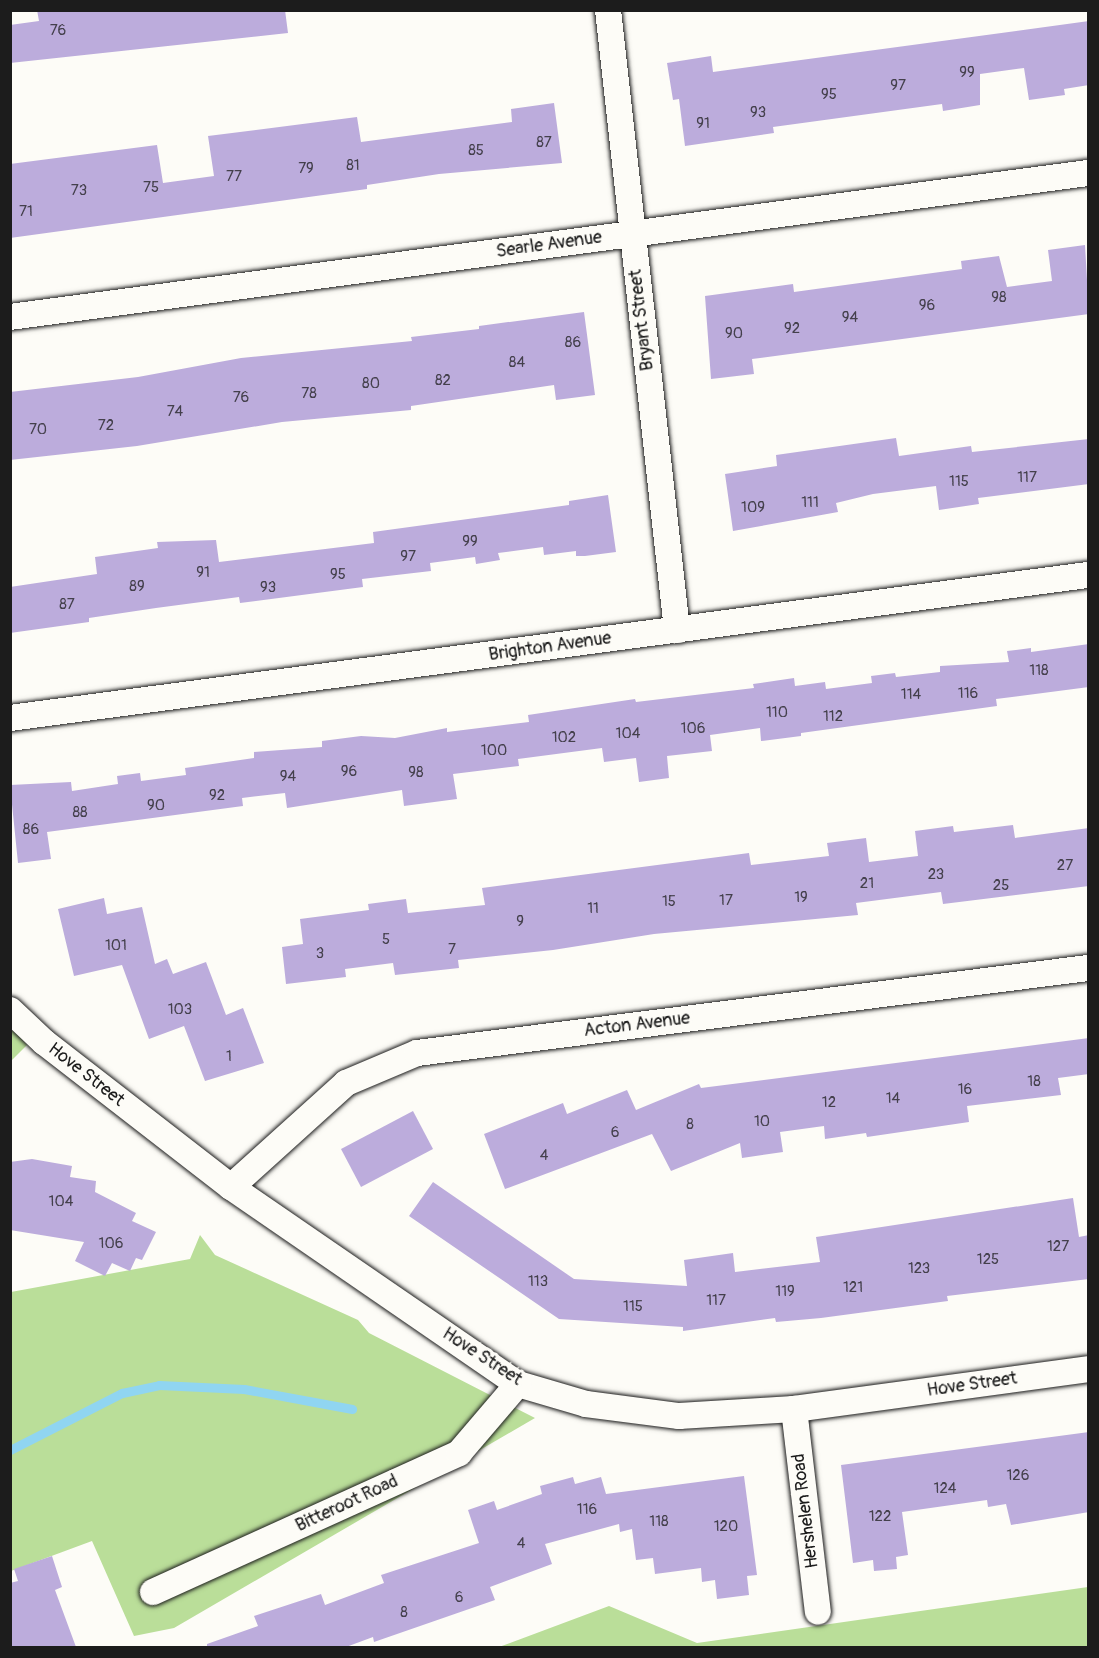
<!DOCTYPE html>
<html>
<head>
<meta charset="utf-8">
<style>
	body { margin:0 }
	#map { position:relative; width:1099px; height:1658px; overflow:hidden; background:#fdfcf7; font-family:Pangolin,sans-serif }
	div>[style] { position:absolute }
	.green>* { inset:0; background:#bade99 }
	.stream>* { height:9px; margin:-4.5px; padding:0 4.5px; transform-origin:4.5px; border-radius:4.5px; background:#90d5f1 }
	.building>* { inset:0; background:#bcacdc }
	.roads { filter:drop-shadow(0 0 2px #1c1c1c) drop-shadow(0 0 2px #1c1c1c) }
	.minor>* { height:26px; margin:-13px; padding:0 13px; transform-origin:13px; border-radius:13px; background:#fdfcf7 }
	span { translate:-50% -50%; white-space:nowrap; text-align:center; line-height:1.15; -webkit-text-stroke:6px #fdfcf7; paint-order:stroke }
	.number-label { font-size:15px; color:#44404c }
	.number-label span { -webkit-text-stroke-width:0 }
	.street-label { font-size:18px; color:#1c1c1c }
	.frame { position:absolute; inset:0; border:12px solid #1c1c1c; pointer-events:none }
</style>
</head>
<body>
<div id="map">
	<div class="green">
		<i style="clip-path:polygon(10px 1026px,27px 1045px,11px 1061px,10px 1061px)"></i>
		<i style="clip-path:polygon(200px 1235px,215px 1255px,358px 1320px,369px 1333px,535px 1418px,174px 1628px,134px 1636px,92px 1541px,11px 1571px,11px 1292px,190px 1259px)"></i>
		<i style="clip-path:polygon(1088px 1587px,1088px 1647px,499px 1647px,609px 1606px,697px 1643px)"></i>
	</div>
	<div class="stream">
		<i style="left:10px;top:1450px;width:126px;rotate:-27deg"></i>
		<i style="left:122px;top:1393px;width:38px;rotate:-12deg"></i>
		<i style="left:159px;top:1385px;width:85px;rotate:2.7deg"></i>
		<i style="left:244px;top:1389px;width:110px;rotate:10.5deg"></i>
	</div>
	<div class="building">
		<i style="clip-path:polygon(37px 10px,285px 10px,288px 33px,10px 63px,10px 25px,39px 21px)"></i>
		<i style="clip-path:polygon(1089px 21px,1089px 85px,1064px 89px,1065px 95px,1029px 100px,1024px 68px,980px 74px,980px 105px,943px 111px,942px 104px,773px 127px,774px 133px,685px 146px,679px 99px,673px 100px,667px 63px,711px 56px,713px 72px)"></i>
		<i style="clip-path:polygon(554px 103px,562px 163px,439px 174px,367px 185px,367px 189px,10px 238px,10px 164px,157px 145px,163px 183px,214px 176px,208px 136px,357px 117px,361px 142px,512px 122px,511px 109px)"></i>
		<i style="clip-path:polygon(1085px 245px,1089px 314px,752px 359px,754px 374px,711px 379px,705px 296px,793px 284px,794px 292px,962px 269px,961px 261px,999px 256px,1007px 287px,1052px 281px,1048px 250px)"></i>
		<i style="clip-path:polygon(584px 312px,595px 395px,556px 400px,554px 385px,411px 406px,411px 410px,282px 422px,137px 446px,10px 460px,10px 392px,138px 377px,241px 358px,412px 341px,411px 337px,479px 329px,479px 326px)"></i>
		<i style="clip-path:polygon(896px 438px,899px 456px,971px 446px,972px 452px,1089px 439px,1089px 484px,978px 498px,979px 504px,939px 510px,936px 486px,873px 494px,836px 503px,838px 512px,733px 531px,725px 474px,777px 466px,776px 455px)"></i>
		<i style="clip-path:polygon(608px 495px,616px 552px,585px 556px,576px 556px,576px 551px,544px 555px,543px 547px,498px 553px,500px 560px,476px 564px,475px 557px,430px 563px,431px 571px,362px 579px,363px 587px,240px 603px,239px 597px,156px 608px,89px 618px,89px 622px,10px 633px,10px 587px,97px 574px,95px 557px,158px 548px,157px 542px,216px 540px,219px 562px,374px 543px,373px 532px,569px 505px,569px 501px)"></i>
		<i style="clip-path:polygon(1089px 644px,1089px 687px,996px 699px,997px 706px,801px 733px,801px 736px,761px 741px,760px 728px,710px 735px,712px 751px,667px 756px,669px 778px,639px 782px,636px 758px,604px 762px,602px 748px,518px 759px,519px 766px,453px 774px,457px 799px,404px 806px,402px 790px,287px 808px,285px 793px,242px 798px,243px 806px,47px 832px,51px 859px,18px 863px,10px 785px,71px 782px,72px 791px,118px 784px,117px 776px,140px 773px,141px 781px,186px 775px,185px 768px,254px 758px,254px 752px,322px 747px,322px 741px,361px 736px,395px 738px,447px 728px,447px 732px,529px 722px,528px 715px,635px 699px,636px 702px,754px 688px,753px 684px,794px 678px,795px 686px,825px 682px,826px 689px,872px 683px,871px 676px,895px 673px,896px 677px,940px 672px,940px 666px,1009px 662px,1007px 651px,1031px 648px,1031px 652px)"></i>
		<i style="clip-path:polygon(1013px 825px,1015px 838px,1089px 828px,1089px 886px,943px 904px,941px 892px,856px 903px,858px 915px,654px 934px,553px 950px,458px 960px,459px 968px,395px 975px,393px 963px,345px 969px,346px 977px,286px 984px,282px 947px,303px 944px,300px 919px,369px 910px,368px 904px,406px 899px,408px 913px,485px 905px,482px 888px,749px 853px,751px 865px,829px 856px,827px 843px,866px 838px,869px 862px,918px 856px,915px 831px,953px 826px,954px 832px)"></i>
		<i style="clip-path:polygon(104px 898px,107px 914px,142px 907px,155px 964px,167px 959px,173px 974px,206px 962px,226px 1015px,243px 1008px,264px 1063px,205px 1081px,184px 1026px,149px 1039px,122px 965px,74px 976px,58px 909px)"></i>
		<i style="clip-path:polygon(1089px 1038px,1089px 1074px,1058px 1078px,1061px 1095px,967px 1106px,969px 1122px,867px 1137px,866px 1133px,825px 1139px,824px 1126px,780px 1132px,783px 1152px,742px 1158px,740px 1143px,671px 1171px,652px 1134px,505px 1189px,484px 1134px,563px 1103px,567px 1114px,627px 1090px,636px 1110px,699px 1084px,701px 1088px)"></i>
		<i style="clip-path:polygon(413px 1111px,433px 1149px,361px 1187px,341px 1149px)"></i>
		<i style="clip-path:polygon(32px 1159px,72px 1166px,70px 1177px,96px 1181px,95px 1192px,136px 1213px,132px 1221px,156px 1232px,142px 1260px,136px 1258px,130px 1271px,112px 1263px,105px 1276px,75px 1261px,84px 1242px,10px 1230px,10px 1162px)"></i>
		<i style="clip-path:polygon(433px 1182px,574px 1279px,687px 1286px,684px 1260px,733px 1253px,735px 1272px,820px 1262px,816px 1237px,1073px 1198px,1079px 1237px,1089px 1235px,1089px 1279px,947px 1296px,948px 1301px,821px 1318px,776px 1322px,775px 1318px,683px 1331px,683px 1327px,559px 1319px,409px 1216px)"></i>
		<i style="clip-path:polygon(1089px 1432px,1089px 1512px,1011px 1525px,1006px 1504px,988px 1507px,987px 1500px,902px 1512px,908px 1555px,896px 1557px,897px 1569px,874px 1571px,873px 1560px,853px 1563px,841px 1465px)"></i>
		<i style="clip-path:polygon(744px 1476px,757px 1575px,747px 1576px,749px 1595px,717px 1599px,715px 1580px,702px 1582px,701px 1568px,655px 1574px,653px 1558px,636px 1560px,632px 1529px,620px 1532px,619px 1524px,545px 1544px,552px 1564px,490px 1587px,495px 1600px,374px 1642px,373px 1637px,346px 1647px,207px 1647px,207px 1644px,258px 1626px,254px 1616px,321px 1594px,325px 1605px,384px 1583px,381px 1575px,479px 1543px,468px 1510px,494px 1501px,497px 1510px,542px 1494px,540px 1486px,573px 1477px,575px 1484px,601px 1477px,606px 1494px)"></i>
		<i style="clip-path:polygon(52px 1556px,62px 1587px,55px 1590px,76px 1647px,10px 1647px,10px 1583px,18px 1581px,14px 1569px)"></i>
	</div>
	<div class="roads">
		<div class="minor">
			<i style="left:608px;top:10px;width:624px;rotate:83.65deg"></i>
			<i style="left:10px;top:317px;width:1088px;rotate:-7.61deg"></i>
			<i style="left:10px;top:718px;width:1087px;rotate:-7.56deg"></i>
			<i style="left:10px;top:1010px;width:47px;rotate:43.3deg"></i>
			<i style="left:44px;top:1042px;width:237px;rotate:37.8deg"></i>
			<i style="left:231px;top:1187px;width:348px;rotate:34.5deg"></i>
			<i style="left:518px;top:1384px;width:71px;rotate:16.4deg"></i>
			<i style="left:586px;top:1404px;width:94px;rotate:7.4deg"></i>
			<i style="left:679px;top:1416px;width:115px;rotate:-3.5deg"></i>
			<i style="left:794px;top:1409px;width:297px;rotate:-7.7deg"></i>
			<i style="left:231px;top:1187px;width:155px;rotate:-42.1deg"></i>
			<i style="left:346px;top:1083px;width:77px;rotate:-22.9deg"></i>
			<i style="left:417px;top:1053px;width:676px;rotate:-7.22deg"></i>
			<i style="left:794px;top:1409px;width:204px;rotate:83.3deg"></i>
			<i style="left:153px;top:1592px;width:336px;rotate:-24.4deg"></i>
			<i style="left:459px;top:1453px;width:91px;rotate:-49.5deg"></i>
		</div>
	</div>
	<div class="number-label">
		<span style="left:58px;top:31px">76</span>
		<span style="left:967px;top:73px">99</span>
		<span style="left:898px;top:86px">97</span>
		<span style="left:829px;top:95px">95</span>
		<span style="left:758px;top:113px">93</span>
		<span style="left:703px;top:124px">91</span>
		<span style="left:544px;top:143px">87</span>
		<span style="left:476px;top:151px">85</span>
		<span style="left:353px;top:166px">81</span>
		<span style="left:306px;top:169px">79</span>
		<span style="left:234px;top:177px">77</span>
		<span style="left:151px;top:188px">75</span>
		<span style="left:79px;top:191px">73</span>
		<span style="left:26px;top:212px">71</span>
		<span style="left:999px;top:298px">98</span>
		<span style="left:927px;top:306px">96</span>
		<span style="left:850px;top:318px">94</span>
		<span style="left:792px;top:329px">92</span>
		<span style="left:734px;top:334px">90</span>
		<span style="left:573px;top:343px">86</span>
		<span style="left:517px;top:363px">84</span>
		<span style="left:443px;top:381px">82</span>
		<span style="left:371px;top:384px">80</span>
		<span style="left:309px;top:394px">78</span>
		<span style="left:241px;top:398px">76</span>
		<span style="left:175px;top:412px">74</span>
		<span style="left:106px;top:426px">72</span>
		<span style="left:38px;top:430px">70</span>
		<span style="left:1027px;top:478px">117</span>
		<span style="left:959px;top:482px">115</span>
		<span style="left:810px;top:503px">111</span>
		<span style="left:753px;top:508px">109</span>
		<span style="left:470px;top:542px">99</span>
		<span style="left:408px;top:557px">97</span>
		<span style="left:203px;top:573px">91</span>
		<span style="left:338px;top:575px">95</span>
		<span style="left:137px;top:587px">89</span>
		<span style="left:268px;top:588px">93</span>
		<span style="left:67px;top:605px">87</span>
		<span style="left:1039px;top:671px">118</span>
		<span style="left:968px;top:694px">116</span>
		<span style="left:911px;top:695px">114</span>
		<span style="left:777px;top:713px">110</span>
		<span style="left:833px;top:717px">112</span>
		<span style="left:693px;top:729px">106</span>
		<span style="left:628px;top:734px">104</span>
		<span style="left:564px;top:738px">102</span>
		<span style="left:494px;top:751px">100</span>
		<span style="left:349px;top:772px">96</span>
		<span style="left:416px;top:773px">98</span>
		<span style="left:288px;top:777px">94</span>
		<span style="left:217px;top:796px">92</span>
		<span style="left:156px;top:806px">90</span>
		<span style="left:80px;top:813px">88</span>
		<span style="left:31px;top:830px">86</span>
		<span style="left:1065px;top:866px">27</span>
		<span style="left:936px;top:875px">23</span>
		<span style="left:867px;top:884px">21</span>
		<span style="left:1001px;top:886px">25</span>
		<span style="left:801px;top:898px">19</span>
		<span style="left:726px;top:901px">17</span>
		<span style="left:669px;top:902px">15</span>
		<span style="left:593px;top:909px">11</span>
		<span style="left:520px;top:922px">9</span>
		<span style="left:386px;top:940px">5</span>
		<span style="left:116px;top:946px">101</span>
		<span style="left:452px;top:950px">7</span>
		<span style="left:320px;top:954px">3</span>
		<span style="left:180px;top:1010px">103</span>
		<span style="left:229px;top:1057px">1</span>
		<span style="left:1034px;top:1082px">18</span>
		<span style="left:965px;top:1090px">16</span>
		<span style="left:893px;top:1099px">14</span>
		<span style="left:829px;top:1103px">12</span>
		<span style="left:762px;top:1122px">10</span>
		<span style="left:690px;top:1125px">8</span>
		<span style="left:615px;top:1133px">6</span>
		<span style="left:544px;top:1156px">4</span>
		<span style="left:61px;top:1202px">104</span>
		<span style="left:111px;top:1244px">106</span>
		<span style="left:1058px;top:1247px">127</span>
		<span style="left:988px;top:1260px">125</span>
		<span style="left:919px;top:1269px">123</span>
		<span style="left:538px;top:1282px">113</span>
		<span style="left:853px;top:1288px">121</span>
		<span style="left:785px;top:1292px">119</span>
		<span style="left:716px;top:1301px">117</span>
		<span style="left:633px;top:1307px">115</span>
		<span style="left:1018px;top:1476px">126</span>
		<span style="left:945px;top:1489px">124</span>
		<span style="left:587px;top:1510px">116</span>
		<span style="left:880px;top:1517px">122</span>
		<span style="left:659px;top:1522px">118</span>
		<span style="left:726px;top:1527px">120</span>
		<span style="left:521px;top:1544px">4</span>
		<span style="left:459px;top:1598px">6</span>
		<span style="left:404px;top:1613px">8</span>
	</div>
	<div class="street-label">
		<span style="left:549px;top:245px;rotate:-8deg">Searle Avenue</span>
		<span style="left:642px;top:320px;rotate:-97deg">Bryant Street</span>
		<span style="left:550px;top:647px;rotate:-8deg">Brighton Avenue</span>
		<span style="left:637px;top:1025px;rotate:-7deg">Acton Avenue</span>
		<span style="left:86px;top:1075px;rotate:38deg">Hove Street</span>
		<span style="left:482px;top:1357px;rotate:33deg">Hove Street</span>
		<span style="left:972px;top:1385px;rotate:-8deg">Hove Street</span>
		<span style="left:347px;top:1504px;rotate:-25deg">Bitteroot Road</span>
		<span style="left:806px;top:1511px;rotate:-97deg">Hershelen Road</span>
	</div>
	<div class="frame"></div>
</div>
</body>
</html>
